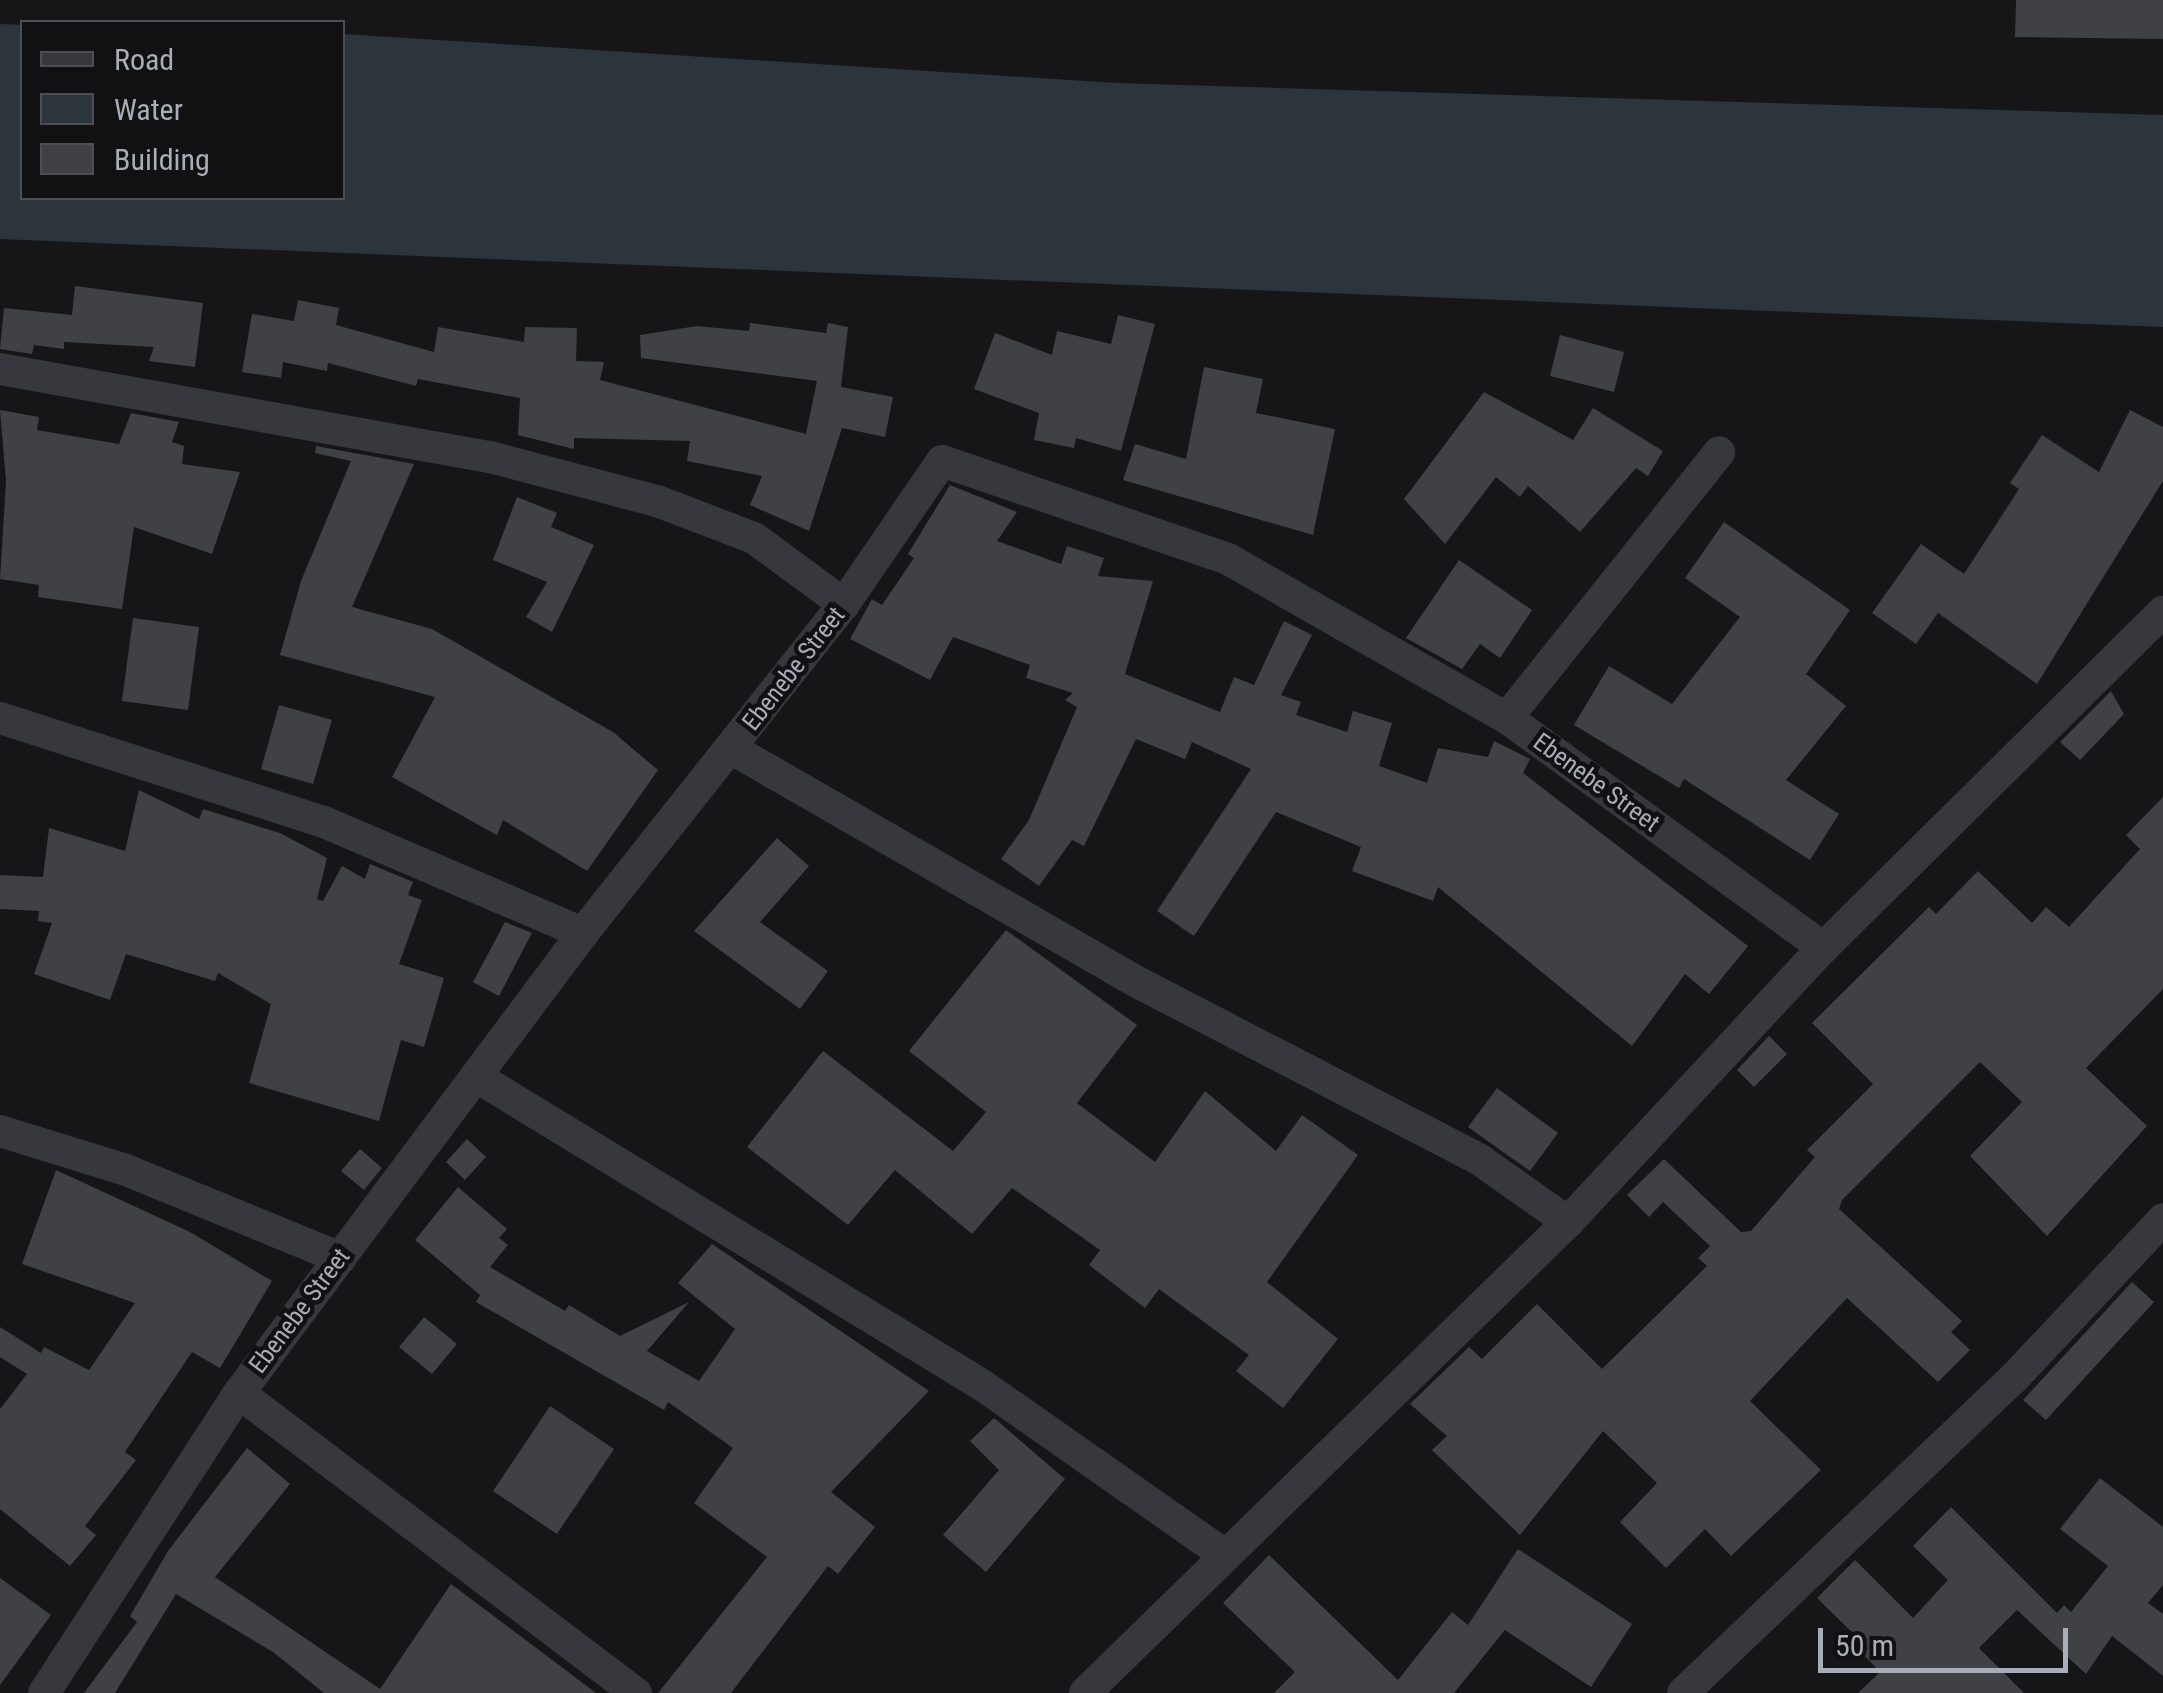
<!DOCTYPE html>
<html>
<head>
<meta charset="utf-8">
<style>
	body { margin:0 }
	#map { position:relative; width:2163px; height:1693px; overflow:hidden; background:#161618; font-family:"Roboto Condensed",sans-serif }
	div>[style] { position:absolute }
	.water>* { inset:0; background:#2c353c }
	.building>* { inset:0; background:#404145 }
	.minor>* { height:32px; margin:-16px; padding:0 16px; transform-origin:16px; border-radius:16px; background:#37383d }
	span { translate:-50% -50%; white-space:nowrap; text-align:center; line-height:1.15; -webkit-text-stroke:9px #111113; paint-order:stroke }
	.street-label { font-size:25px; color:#a8adb8 }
	.legend { position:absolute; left:20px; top:20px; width:325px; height:180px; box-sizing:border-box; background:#111113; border:2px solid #4d4f55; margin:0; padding:12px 18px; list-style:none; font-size:30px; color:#a8adb8 }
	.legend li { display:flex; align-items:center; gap:20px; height:50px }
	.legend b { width:50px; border:2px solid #4d4f55 }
	.scale { position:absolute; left:1818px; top:1628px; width:250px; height:45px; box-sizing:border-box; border:5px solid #a8adb8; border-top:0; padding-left:12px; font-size:30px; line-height:35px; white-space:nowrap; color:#a8adb8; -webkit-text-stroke:8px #111113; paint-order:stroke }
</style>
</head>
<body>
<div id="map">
	<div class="water">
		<i style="clip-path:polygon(0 24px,22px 25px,22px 198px,342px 198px,343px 34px,1117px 83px,2163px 115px,2163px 327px,0 239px)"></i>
	</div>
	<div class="building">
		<i style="clip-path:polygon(2016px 0,2163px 0,2163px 39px,2015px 37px)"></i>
		<i style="clip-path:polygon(75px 286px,203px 303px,195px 367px,149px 361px,154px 347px,64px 342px,64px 349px,34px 345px,32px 354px,0 349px,4px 308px,72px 315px)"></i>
		<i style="clip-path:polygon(298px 300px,339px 308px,336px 325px,434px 352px,438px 327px,524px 342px,525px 327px,577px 328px,576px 361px,604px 362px,600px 380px,806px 434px,817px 381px,641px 358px,640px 335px,697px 326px,749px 331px,750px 323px,826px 333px,828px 323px,848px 327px,841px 387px,893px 397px,885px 437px,842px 428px,809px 531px,750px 505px,762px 476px,687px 461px,690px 441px,574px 438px,574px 449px,518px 435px,520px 398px,418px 379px,416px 386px,328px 363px,327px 371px,283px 362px,281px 378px,242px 372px,252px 314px,294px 321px)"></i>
		<i style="clip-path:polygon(1118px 315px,1155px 324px,1121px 451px,1076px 438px,1074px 448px,1034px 440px,1039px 413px,974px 389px,995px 333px,1052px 355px,1057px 331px,1111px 344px)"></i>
		<i style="clip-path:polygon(1560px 335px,1624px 352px,1614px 392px,1550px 376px)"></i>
		<i style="clip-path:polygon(1204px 367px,1263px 379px,1256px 413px,1335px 429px,1313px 535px,1123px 480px,1135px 444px,1186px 459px)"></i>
		<i style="clip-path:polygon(1484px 392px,1573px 440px,1593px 408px,1663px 451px,1648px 476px,1636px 468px,1580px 532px,1528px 486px,1520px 497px,1496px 477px,1445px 544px,1404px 499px)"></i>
		<i style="clip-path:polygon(0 410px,39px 417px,37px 430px,119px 444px,131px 413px,179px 422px,172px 442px,184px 446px,182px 464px,240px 472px,212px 554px,134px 527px,122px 609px,38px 597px,39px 585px,0 579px,6px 481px)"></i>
		<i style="clip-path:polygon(2130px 410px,2163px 427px,2163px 481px,2037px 684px,1938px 613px,1916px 644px,1872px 613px,1921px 544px,1964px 574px,2019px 489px,2010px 483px,2042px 435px,2099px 472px)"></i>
		<i style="clip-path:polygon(316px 446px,414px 464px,352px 607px,432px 629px,613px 732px,658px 770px,587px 871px,503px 820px,497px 835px,392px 777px,435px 697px,280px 655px,301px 581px,351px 461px,315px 453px)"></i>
		<i style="clip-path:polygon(950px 485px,1017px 512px,997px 541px,1061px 564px,1067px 546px,1104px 558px,1098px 576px,1153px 581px,1125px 674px,1220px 712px,1234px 677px,1254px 685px,1284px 621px,1312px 635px,1281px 695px,1301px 702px,1296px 715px,1347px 732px,1353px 711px,1392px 723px,1379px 766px,1427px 783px,1438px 748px,1488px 757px,1494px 741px,1530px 759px,1523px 773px,1748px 946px,1709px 994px,1685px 974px,1632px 1046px,1438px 887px,1433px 901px,1352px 871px,1361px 847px,1276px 812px,1194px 936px,1157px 911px,1251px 769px,1192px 742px,1185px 759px,1136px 739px,1084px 846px,1072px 840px,1039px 886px,1001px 859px,1029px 820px,1077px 707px,1065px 700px,1073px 693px,1026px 678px,1030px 665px,953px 637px,930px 680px,850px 639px,872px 599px,882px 605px,914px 558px,908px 554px)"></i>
		<i style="clip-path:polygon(517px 497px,557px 513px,551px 527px,594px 545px,552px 632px,526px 617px,547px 582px,493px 560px)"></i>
		<i style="clip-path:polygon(1724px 522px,1850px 610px,1806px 674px,1846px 706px,1786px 780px,1839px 814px,1810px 860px,1684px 779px,1679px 788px,1574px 725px,1609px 666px,1672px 704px,1740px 617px,1685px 578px)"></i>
		<i style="clip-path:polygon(1459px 560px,1532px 610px,1500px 658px,1480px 644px,1462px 669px,1406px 638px)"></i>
		<i style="clip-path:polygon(133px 618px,199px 627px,188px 710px,122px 701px)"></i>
		<i style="clip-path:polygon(2111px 691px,2124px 714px,2080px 760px,2060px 742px)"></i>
		<i style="clip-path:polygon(279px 705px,332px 720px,313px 784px,261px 769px)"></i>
		<i style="clip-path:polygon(139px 790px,199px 819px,203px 809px,280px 833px,327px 858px,317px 899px,323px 901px,342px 866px,365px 879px,370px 864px,413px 882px,408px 895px,422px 900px,399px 964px,444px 978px,424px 1047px,401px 1040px,379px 1121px,249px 1083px,271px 1004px,218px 973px,215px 981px,126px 954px,110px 1000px,34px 974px,52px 923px,38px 921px,39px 911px,0 909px,0 875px,43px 877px,49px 828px,125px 851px)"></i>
		<i style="clip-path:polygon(2163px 797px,2163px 989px,2086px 1068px,2147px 1126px,2047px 1236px,1970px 1156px,2022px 1102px,1980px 1062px,1842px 1200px,1839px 1209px,1962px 1321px,1951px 1332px,1970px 1350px,1938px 1382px,1847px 1298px,1750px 1401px,1821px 1470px,1731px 1556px,1705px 1529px,1666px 1568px,1620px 1522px,1657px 1483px,1603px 1431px,1520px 1535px,1432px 1450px,1447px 1436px,1410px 1404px,1469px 1347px,1482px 1359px,1537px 1304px,1602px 1369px,1707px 1266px,1698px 1258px,1710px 1246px,1663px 1202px,1649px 1217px,1627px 1195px,1664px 1159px,1741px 1232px,1751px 1231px,1815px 1157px,1807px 1150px,1873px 1084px,1812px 1023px,1929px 907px,1936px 914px,1978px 871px,2032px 923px,2046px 907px,2069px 927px,2140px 849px,2126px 835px)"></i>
		<i style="clip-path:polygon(777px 838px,809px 866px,760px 922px,828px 971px,800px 1009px,694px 931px)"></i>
		<i style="clip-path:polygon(505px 922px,532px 933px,499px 996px,473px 982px)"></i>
		<i style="clip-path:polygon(1006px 930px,1137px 1025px,1077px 1103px,1155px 1162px,1205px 1091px,1276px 1151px,1302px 1115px,1358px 1155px,1267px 1282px,1338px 1339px,1283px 1408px,1236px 1371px,1249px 1355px,1159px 1289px,1145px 1308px,1089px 1265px,1100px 1250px,1012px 1188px,972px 1234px,895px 1170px,848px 1225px,747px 1147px,823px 1051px,953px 1151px,986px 1112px,909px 1051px)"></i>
		<i style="clip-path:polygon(1769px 1036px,1787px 1054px,1754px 1087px,1737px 1070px)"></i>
		<i style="clip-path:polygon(1497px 1088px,1558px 1133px,1530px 1171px,1468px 1127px)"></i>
		<i style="clip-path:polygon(467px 1139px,486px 1157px,465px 1180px,446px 1162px)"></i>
		<i style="clip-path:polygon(360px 1149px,382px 1168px,364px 1190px,341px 1171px)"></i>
		<i style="clip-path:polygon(56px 1170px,190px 1232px,272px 1281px,220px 1368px,192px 1352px,125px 1452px,136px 1460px,85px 1526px,96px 1535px,70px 1566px,0 1509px,0 1409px,27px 1374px,0 1357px,0 1327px,41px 1353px,44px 1347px,89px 1370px,135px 1303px,22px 1264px)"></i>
		<i style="clip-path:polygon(458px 1187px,507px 1229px,499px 1238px,508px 1245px,490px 1267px,565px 1311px,569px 1305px,620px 1336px,689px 1302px,647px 1351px,699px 1381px,735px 1329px,678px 1283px,712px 1244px,929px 1391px,831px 1492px,875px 1527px,838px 1574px,828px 1566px,731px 1693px,658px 1693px,767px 1557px,694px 1503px,733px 1448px,668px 1402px,664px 1410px,476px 1302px,480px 1295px,415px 1240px)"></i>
		<i style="clip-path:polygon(2132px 1282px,2154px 1302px,2046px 1420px,2023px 1400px)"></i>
		<i style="clip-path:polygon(424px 1317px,457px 1344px,432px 1374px,399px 1347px)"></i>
		<i style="clip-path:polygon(550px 1406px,614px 1449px,557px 1534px,493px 1491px)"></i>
		<i style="clip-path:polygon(994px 1418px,1065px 1479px,986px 1572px,943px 1535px,999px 1470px,970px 1441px)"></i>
		<i style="clip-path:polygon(247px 1448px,290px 1484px,215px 1577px,380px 1689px,451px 1584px,596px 1693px,324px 1693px,273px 1652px,176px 1594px,115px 1693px,84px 1693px,137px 1622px,130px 1616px,168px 1551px)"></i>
		<i style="clip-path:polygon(2100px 1478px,2163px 1527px,2163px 1585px,2148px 1603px,2163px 1614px,2163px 1676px,2112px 1636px,2086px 1674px,2017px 1610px,1979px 1648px,2024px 1693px,1858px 1693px,1880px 1672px,1863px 1654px,1868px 1648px,1817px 1598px,1855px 1560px,1913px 1618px,1948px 1580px,1913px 1546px,1951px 1507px,2057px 1613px,2064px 1605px,2071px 1612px,2108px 1566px,2060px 1529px)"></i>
		<i style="clip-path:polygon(1518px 1549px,1632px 1624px,1591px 1687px,1505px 1630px,1454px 1693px,1274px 1693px,1295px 1672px,1223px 1603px,1269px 1555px,1398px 1680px,1452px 1612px,1468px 1625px)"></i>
		<i style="clip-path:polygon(0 1578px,51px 1615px,0 1685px)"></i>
	</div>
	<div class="minor">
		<i style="left:0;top:369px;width:498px;rotate:10.2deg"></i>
		<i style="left:490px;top:457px;width:173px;rotate:14.8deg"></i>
		<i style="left:657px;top:501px;width:104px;rotate:20.9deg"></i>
		<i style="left:754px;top:538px;width:112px;rotate:36.3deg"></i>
		<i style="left:0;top:718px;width:340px;rotate:17.8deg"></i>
		<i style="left:324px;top:822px;width:282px;rotate:23.2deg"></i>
		<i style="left:1507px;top:718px;width:340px;rotate:-51.4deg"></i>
		<i style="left:732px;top:749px;width:472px;rotate:29.9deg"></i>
		<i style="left:1141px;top:984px;width:382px;rotate:27.4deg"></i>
		<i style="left:1480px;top:1160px;width:108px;rotate:35.2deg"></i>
		<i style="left:477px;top:1077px;width:592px;rotate:31.38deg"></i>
		<i style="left:982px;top:1385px;width:297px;rotate:35deg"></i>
		<i style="left:0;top:1131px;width:132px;rotate:17.2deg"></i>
		<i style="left:126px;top:1170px;width:232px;rotate:22.3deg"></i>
		<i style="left:239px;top:1393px;width:498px;rotate:37.1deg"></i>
		<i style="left:44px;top:1693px;width:358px;rotate:-57deg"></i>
		<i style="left:239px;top:1393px;width:574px;rotate:-53.21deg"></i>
		<i style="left:583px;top:933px;width:420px;rotate:-51.6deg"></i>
		<i style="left:844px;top:604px;width:173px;rotate:-55.6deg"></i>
		<i style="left:942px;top:461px;width:302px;rotate:18.9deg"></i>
		<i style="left:1228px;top:559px;width:321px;rotate:29.7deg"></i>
		<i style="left:1507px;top:718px;width:391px;rotate:36deg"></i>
		<i style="left:1085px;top:1693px;width:675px;rotate:-44.28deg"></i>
		<i style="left:1568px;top:1222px;width:374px;rotate:-47.1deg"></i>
		<i style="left:1823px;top:948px;width:478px;rotate:-44.7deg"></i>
		<i style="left:1683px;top:1693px;width:456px;rotate:-43.6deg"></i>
		<i style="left:2013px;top:1379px;width:219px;rotate:-46.8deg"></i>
	</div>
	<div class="street-label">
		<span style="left:794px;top:669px;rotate:-52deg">Ebenebe Street</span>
		<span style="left:1596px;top:783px;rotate:36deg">Ebenebe Street</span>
		<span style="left:300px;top:1311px;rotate:-53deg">Ebenebe Street</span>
	</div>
	<ul class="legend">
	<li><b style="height:12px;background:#37383d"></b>Road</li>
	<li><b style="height:28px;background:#2c353c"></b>Water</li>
	<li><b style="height:28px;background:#404145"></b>Building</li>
	</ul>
	<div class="scale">50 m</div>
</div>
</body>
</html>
